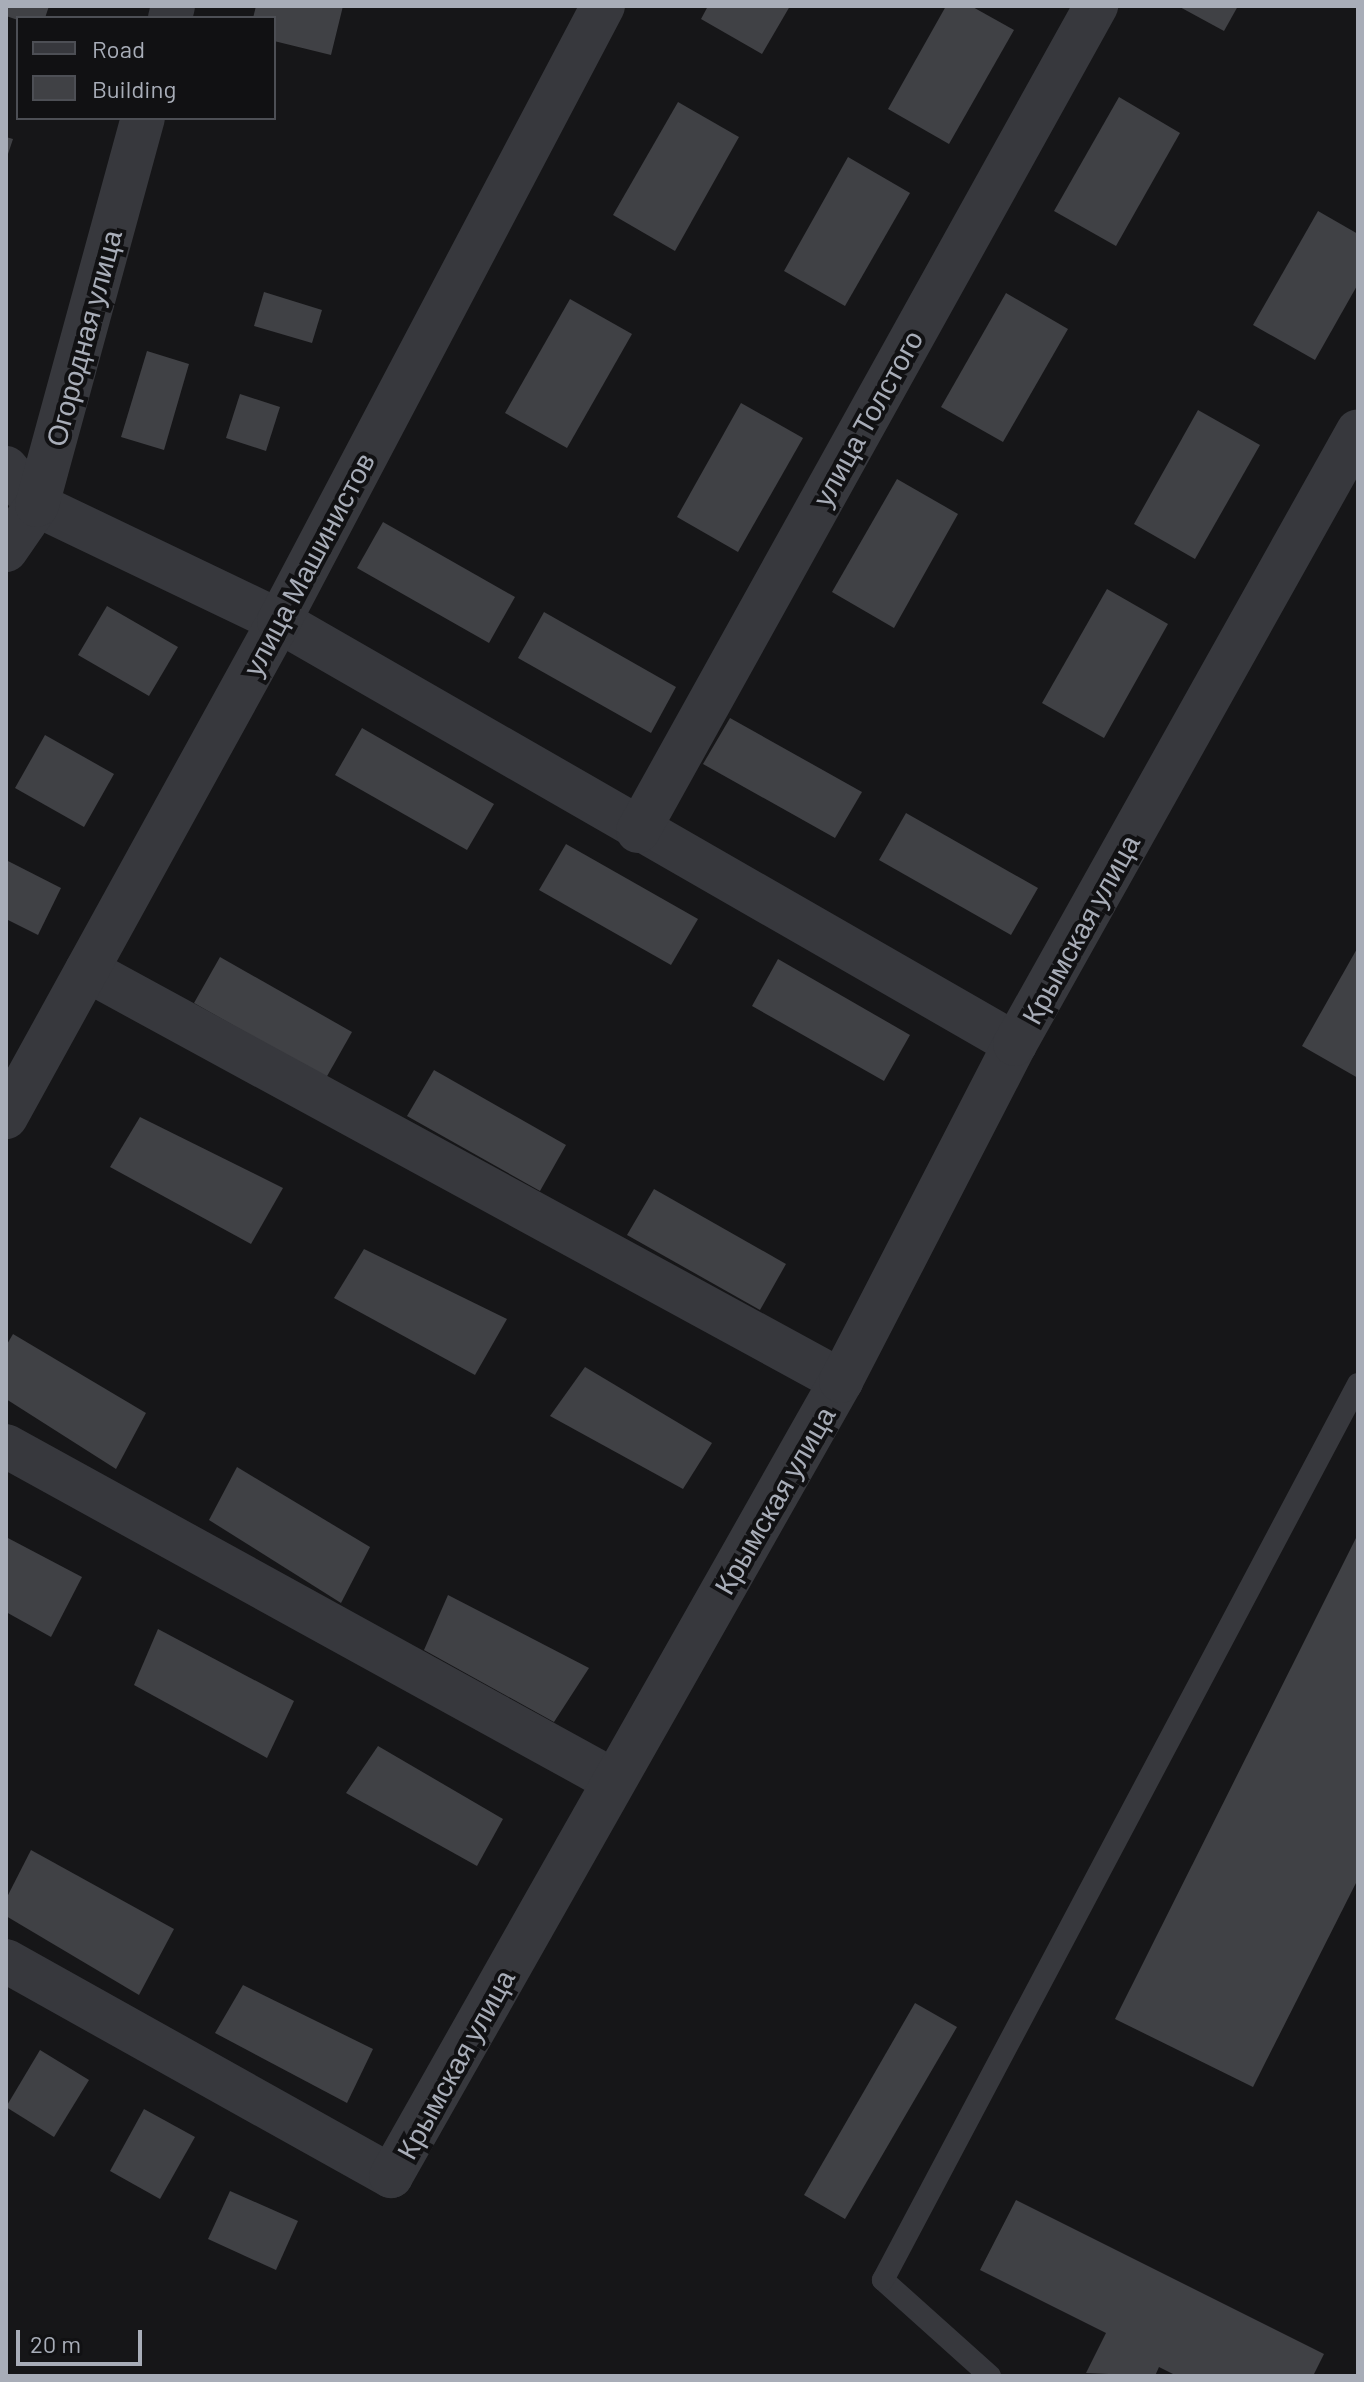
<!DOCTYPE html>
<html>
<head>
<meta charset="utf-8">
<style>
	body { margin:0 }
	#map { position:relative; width:1364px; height:2382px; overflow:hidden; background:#161618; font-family:Barlow,sans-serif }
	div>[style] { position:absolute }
	.building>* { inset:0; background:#404145 }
	.service>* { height:22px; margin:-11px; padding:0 11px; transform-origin:11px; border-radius:11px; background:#37383d }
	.minor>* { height:44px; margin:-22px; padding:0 22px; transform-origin:22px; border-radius:22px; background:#37383d }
	.tertiary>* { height:44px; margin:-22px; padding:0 22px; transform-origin:22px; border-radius:22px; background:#37383d }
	span { translate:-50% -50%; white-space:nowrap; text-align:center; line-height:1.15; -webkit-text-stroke:8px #111113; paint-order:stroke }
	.street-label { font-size:28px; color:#a8adb8 }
	.frame { position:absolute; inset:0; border:8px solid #a8adb8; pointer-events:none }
	.legend { position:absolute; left:16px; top:16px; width:260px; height:104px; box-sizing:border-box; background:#111113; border:2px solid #4d4f55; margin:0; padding:10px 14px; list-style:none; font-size:24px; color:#a8adb8 }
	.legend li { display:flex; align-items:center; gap:16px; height:40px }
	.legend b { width:40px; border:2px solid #4d4f55 }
	.scale { position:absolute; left:16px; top:2330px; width:126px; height:36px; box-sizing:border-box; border:4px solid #a8adb8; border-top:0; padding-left:10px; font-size:24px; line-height:28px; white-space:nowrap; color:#a8adb8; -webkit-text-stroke:6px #111113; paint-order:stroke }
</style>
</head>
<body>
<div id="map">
	<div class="building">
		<i style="clip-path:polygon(6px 6px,49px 6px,45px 18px,18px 20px,6px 16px)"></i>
		<i style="clip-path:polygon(256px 6px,343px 6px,331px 55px,274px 41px,274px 18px,253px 18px)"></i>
		<i style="clip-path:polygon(708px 6px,790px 6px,762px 54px,701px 19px)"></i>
		<i style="clip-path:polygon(946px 6px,971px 6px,1014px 30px,949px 144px,888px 109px)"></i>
		<i style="clip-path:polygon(1178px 6px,1238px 6px,1224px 31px)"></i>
		<i style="clip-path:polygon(1119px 97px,1180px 133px,1116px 246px,1054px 211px)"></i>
		<i style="clip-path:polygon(678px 102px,739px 137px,675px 251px,613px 215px)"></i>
		<i style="clip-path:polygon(6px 137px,13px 139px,7px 157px,6px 157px)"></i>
		<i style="clip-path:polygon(848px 157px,910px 193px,845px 306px,784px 271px)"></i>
		<i style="clip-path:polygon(1318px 211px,1358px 234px,1358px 284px,1315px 360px,1253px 325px)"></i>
		<i style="clip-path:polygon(264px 292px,322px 310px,312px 343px,254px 326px)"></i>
		<i style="clip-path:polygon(1006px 293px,1068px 329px,1003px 442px,941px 407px)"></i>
		<i style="clip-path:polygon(570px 299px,632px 334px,567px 448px,505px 413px)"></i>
		<i style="clip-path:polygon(147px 351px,189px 364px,164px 450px,121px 437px)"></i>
		<i style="clip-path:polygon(240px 394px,280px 407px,266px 451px,226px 438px)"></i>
		<i style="clip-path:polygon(741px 403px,803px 438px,738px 552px,677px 517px)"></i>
		<i style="clip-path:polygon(1198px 410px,1260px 445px,1195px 559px,1134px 524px)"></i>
		<i style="clip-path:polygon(897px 479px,958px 514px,894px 628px,832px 592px)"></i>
		<i style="clip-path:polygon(383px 522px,515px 597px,489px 643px,357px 568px)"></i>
		<i style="clip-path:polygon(1107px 589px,1168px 624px,1104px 738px,1042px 703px)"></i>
		<i style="clip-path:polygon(107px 606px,178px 647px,149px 696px,78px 655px)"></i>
		<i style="clip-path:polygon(544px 612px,676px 687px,651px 733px,518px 658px)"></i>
		<i style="clip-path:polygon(730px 718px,862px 792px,835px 838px,703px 764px)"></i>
		<i style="clip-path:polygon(362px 728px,494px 804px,467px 850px,335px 775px)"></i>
		<i style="clip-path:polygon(45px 735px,114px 774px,84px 827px,15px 788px)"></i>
		<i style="clip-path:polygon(906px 813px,1038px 888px,1011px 935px,879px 860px)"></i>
		<i style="clip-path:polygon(566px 844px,698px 919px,671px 965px,539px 890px)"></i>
		<i style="clip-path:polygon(6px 860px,61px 888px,38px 935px,6px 919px)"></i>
		<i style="clip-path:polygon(1358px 947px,1358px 1078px,1302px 1046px)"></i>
		<i style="clip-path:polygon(220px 957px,352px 1032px,326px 1078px,194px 1003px)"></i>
		<i style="clip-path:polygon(778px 959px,910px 1035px,884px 1081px,752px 1006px)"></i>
		<i style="clip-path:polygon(434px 1070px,566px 1145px,540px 1191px,407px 1116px)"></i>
		<i style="clip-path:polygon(140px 1117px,283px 1188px,251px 1244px,110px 1167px)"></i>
		<i style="clip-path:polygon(654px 1189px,786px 1264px,760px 1310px,627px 1235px)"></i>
		<i style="clip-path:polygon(364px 1249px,507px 1319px,475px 1375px,334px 1298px)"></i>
		<i style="clip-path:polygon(13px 1334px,146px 1413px,116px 1469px,6px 1399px,6px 1346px)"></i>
		<i style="clip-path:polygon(585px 1367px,712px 1443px,683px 1489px,550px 1416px)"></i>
		<i style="clip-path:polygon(237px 1467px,370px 1547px,341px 1603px,209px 1520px)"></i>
		<i style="clip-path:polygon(1358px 1534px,1358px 1879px,1253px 2087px,1115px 2019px)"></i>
		<i style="clip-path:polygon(6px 1537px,82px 1577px,51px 1637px,6px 1612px)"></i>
		<i style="clip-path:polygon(448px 1595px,589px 1668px,554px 1722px,424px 1650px)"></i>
		<i style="clip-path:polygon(158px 1629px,294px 1701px,267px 1758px,134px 1685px)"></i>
		<i style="clip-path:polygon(378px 1746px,503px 1819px,477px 1866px,346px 1793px)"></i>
		<i style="clip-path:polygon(31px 1850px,174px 1929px,139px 1995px,6px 1916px,6px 1899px)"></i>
		<i style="clip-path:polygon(243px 1985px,373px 2049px,347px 2103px,215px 2033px)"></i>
		<i style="clip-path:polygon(915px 2003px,957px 2027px,845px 2219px,804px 2195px)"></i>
		<i style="clip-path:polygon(40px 2050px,89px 2080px,54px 2137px,6px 2107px)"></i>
		<i style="clip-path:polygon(144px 2109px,195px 2137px,160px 2199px,110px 2171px)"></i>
		<i style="clip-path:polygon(230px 2191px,298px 2221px,276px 2270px,208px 2239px)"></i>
		<i style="clip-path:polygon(1016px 2200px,1324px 2354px,1313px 2376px,1177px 2376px,1159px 2367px,1155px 2376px,1086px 2373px,1106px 2333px,980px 2270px)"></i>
	</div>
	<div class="service">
		<i style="left:990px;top:2376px;width:144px;rotate:-138.1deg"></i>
		<i style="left:883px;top:2280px;width:1014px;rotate:-62.07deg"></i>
	</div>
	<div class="minor">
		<i style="left:170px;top:18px;width:12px;rotate:-76deg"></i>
		<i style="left:6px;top:468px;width:48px;rotate:50deg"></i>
		<i style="left:37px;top:505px;width:268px;rotate:25.6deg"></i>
		<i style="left:279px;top:621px;width:849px;rotate:29.89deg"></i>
		<i style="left:6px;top:550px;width:55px;rotate:-55.4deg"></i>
		<i style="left:37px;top:505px;width:401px;rotate:-74.7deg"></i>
		<i style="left:638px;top:831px;width:944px;rotate:-60.96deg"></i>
		<i style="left:87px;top:970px;width:859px;rotate:28.59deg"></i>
		<i style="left:6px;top:1446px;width:694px;rotate:28.85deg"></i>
		<i style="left:6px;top:1961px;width:441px;rotate:29.2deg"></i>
		<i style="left:391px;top:2176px;width:914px;rotate:-60.49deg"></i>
		<i style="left:841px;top:1381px;width:379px;rotate:-62.7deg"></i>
		<i style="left:1015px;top:1044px;width:702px;rotate:-60.77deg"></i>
	</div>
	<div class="tertiary">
		<i style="left:6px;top:1117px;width:566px;rotate:-61.17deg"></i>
		<i style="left:279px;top:621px;width:695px;rotate:-62.22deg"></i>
	</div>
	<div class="street-label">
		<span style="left:83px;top:338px;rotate:-75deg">Огородная улица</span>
		<span style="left:867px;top:418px;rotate:-61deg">улица Толстого</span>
		<span style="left:308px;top:564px;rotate:-62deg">улица Машинистов</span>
		<span style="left:1080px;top:929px;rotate:-61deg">Крымская улица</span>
		<span style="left:774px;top:1500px;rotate:-60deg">Крымская улица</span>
		<span style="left:455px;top:2064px;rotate:-61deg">Крымская улица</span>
	</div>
	<div class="frame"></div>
	<ul class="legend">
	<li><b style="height:10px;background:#37383d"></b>Road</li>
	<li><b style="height:22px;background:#404145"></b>Building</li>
	</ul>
	<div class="scale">20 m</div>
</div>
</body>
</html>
